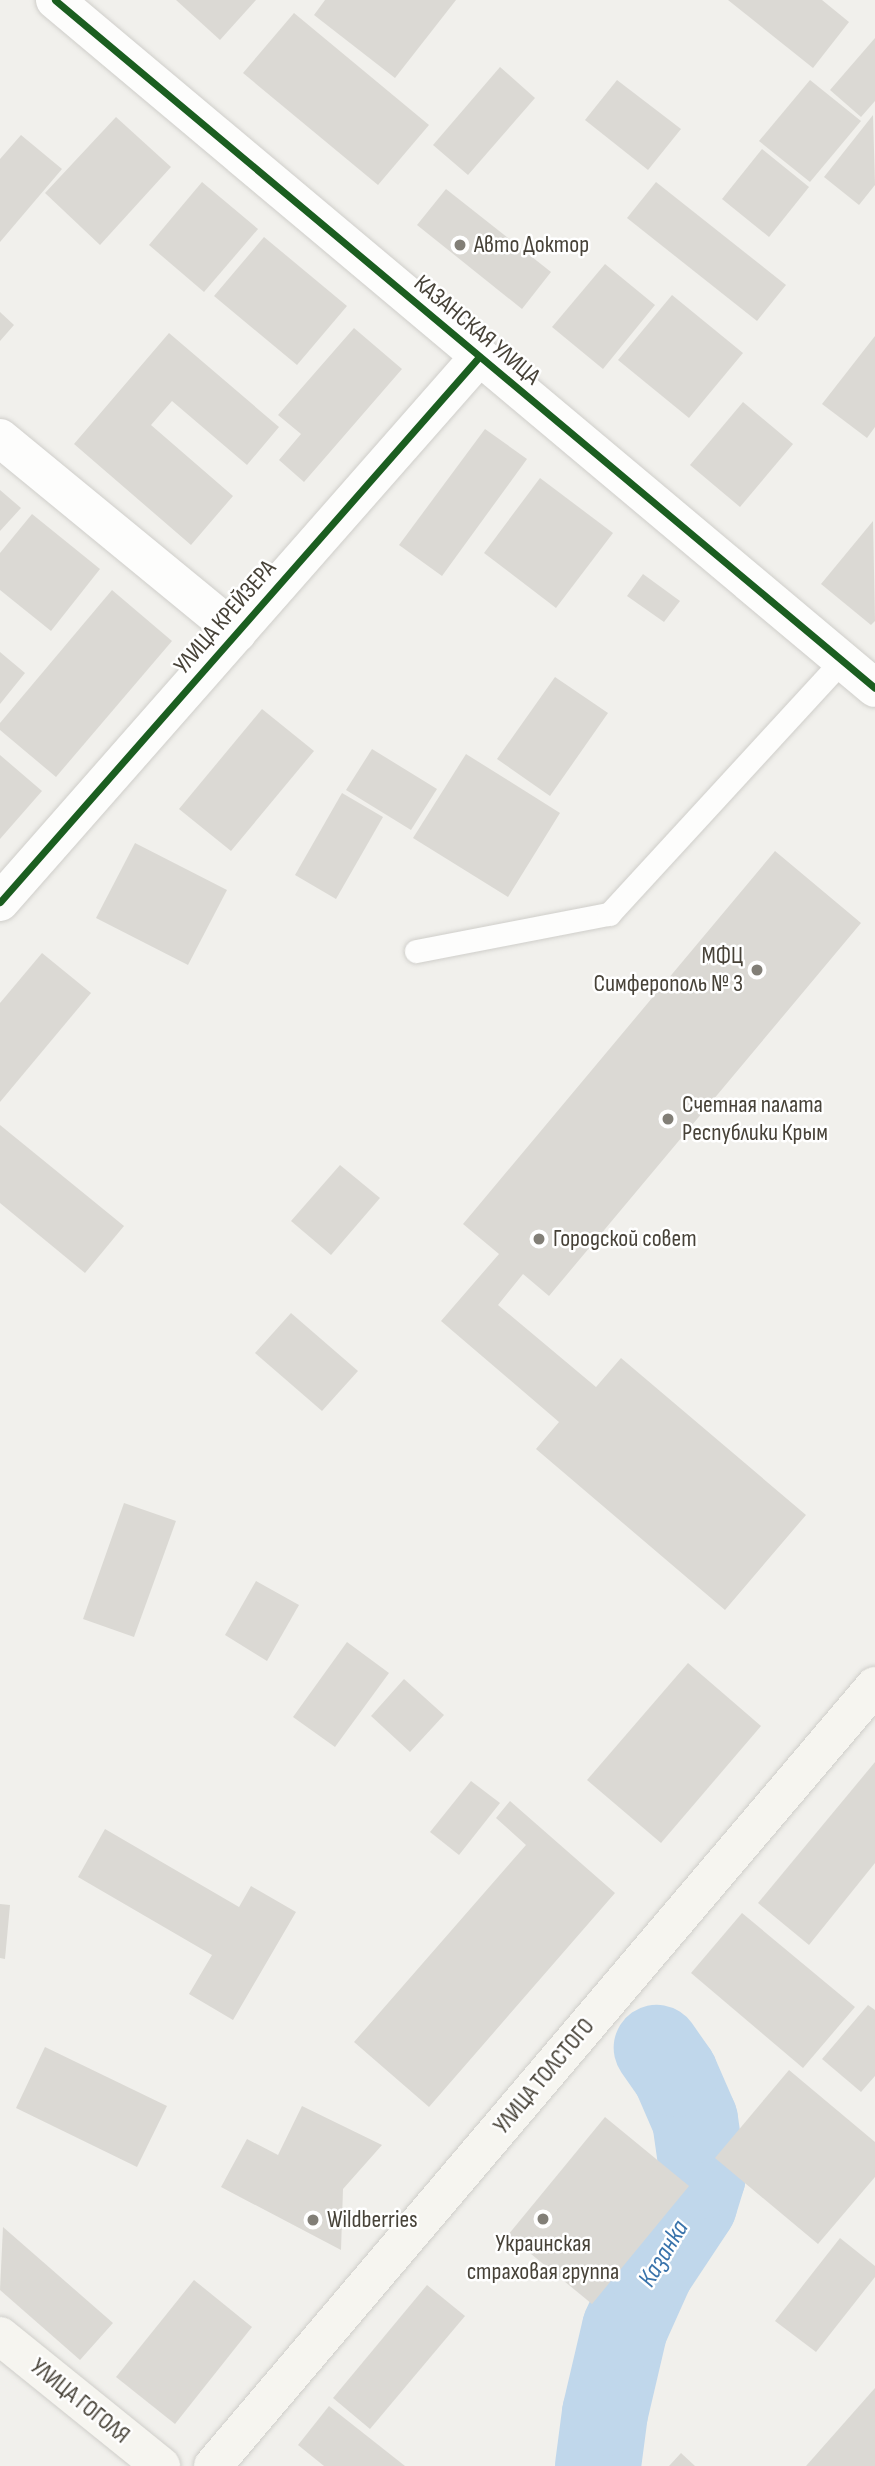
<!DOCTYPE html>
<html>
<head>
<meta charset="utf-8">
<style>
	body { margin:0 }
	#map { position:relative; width:875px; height:2466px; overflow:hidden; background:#f1f0ec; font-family:"Sofia Sans Condensed",sans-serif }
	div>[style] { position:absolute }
	.river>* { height:86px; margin:-43px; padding:0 43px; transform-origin:43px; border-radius:43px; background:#c0d7eb }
	.building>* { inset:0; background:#dbd9d4 }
	.roads { filter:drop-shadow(0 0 2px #cfceca) drop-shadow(0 0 2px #cfceca) }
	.lane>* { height:23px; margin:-11.5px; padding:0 11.5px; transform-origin:11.5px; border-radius:11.5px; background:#fdfdfc }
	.street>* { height:38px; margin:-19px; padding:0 19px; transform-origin:19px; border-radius:19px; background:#fdfdfc }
	.secondary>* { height:38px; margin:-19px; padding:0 19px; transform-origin:19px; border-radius:19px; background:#f6f5f0 }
	.cycleway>* { height:7px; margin:-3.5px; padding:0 3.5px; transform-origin:3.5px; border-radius:3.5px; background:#1b5e20 }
	.dots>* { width:19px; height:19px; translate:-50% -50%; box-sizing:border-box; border:4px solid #fff; border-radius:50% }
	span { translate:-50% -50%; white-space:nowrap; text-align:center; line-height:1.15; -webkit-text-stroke:5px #fff; paint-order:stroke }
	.poi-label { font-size:24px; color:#474238 }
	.left { translate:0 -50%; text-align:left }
	.right { translate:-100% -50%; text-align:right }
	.street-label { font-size:24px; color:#474238 }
	.water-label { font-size:26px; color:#3973ab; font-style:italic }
</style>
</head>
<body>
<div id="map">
	<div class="river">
		<i style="left:598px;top:2466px;width:53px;rotate:-82.5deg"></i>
		<i style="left:605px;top:2413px;width:87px;rotate:-76.8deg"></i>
		<i style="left:625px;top:2328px;width:64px;rotate:-65.9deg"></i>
		<i style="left:651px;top:2270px;width:78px;rotate:-56.5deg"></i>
		<i style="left:694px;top:2205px;width:30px;rotate:-73deg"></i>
		<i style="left:703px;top:2176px;width:57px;rotate:-98.1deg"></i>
		<i style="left:695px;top:2120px;width:50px;rotate:-113.5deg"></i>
		<i style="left:675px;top:2074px;width:32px;rotate:-125deg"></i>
	</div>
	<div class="building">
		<i style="clip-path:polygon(176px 0,256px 0,220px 40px)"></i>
		<i style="clip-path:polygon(325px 0,456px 0,395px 78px,314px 15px)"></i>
		<i style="clip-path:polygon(728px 0,822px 0,849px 22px,813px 68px)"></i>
		<i style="clip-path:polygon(294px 13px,429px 125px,378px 185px,243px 73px)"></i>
		<i style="clip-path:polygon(875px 38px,875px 101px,861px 117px,830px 90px)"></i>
		<i style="clip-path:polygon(500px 67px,535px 98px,468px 175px,433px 145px)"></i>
		<i style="clip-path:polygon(617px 80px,681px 129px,648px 170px,585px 120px)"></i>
		<i style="clip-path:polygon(810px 80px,861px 121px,810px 182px,759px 141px)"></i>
		<i style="clip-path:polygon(873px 115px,875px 185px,859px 205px,824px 177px)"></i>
		<i style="clip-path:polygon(116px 117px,171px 167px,100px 245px,45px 193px)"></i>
		<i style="clip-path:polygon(21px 135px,62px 169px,0 242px,0 159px)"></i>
		<i style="clip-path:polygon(762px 149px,809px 187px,769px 237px,722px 199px)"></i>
		<i style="clip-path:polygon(202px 182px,258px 229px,204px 292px,149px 245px)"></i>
		<i style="clip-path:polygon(656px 182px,786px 285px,757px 321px,627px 218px)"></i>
		<i style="clip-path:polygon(446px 189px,551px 272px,522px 309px,417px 225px)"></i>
		<i style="clip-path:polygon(264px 237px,347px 306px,297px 365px,214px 296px)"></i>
		<i style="clip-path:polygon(605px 264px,655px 305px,603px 369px,552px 327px)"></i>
		<i style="clip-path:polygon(672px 295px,743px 353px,689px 418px,618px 360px)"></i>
		<i style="clip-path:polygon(0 312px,14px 325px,0 341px)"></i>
		<i style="clip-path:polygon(354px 328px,402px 369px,304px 482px,279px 460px,301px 434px,278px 415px)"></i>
		<i style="clip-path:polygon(169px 333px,279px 427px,247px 465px,172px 401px,151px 425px,233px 496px,191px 545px,74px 444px)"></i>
		<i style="clip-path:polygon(875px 336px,875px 427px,867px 438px,822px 404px)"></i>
		<i style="clip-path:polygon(743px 402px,793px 444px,740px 507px,690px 465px)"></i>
		<i style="clip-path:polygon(485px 429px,527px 459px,442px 576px,399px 545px)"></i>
		<i style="clip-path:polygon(540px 478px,613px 533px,556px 608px,484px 553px)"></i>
		<i style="clip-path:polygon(0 490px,21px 508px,0 531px)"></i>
		<i style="clip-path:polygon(32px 514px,100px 569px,51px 631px,0 590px,0 553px)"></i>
		<i style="clip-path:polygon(873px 521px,875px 621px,871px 625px,821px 584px)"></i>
		<i style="clip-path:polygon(643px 574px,680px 601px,664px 622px,627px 596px)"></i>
		<i style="clip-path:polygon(112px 590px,172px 641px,56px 777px,0 730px,0 723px)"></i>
		<i style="clip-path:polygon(0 652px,25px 673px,0 704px)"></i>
		<i style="clip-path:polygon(555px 677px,608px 713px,550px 796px,497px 759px)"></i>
		<i style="clip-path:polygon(262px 709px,314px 751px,231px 851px,179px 809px)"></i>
		<i style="clip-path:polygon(372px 749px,437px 789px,411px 830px,346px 790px)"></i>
		<i style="clip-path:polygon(466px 754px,560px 813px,508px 897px,413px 838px)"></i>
		<i style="clip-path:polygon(0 755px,42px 791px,0 839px)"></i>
		<i style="clip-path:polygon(342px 793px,383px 817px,336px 899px,295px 875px)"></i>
		<i style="clip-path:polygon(135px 843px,227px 890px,188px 965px,96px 918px)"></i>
		<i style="clip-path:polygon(775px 851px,861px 923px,549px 1296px,523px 1274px,498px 1305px,596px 1387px,621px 1358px,806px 1515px,725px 1610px,536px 1449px,559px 1422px,441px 1321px,499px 1254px,463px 1224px)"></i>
		<i style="clip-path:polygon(42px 953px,91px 993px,0 1102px,0 1003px)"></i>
		<i style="clip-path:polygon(0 1125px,124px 1226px,85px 1273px,0 1203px)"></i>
		<i style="clip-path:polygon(340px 1165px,380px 1198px,331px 1255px,291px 1221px)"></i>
		<i style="clip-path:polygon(291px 1313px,358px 1371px,322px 1411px,255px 1353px)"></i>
		<i style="clip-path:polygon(124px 1503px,176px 1521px,134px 1637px,83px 1619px)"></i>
		<i style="clip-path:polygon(256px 1581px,299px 1605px,267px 1661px,225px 1635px)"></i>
		<i style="clip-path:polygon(347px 1642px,389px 1673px,335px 1747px,293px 1717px)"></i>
		<i style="clip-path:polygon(688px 1663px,761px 1726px,661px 1843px,587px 1780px)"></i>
		<i style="clip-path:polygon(404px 1679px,444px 1715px,410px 1752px,371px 1716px)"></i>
		<i style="clip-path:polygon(875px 1762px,875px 1863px,809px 1945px,758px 1903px)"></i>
		<i style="clip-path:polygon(471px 1781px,500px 1803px,459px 1855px,430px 1832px)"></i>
		<i style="clip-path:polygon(510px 1801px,615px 1893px,429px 2107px,354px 2042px,526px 1845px,496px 1818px)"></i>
		<i style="clip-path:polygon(105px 1829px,239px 1907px,251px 1886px,296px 1912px,233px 2020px,189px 1994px,212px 1955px,78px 1877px)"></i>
		<i style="clip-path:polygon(0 1904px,10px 1905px,5px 1959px,0 1958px)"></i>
		<i style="clip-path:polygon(742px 1913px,855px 2007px,803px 2068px,691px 1973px)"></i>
		<i style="clip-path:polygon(868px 2005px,875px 2010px,875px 2076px,861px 2092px,822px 2059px)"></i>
		<i style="clip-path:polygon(45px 2047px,167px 2106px,137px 2167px,16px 2108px)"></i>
		<i style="clip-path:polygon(789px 2070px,875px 2142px,875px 2177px,818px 2244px,715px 2158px)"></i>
		<i style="clip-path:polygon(302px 2106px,382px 2145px,343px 2189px,341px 2250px,221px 2187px,247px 2139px,278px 2155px)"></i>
		<i style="clip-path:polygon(605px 2117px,689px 2186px,592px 2304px,508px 2235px)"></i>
		<i style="clip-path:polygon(3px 2227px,113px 2323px,80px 2360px,0 2290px)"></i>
		<i style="clip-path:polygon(840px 2238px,875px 2266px,875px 2277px,816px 2352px,775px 2321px)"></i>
		<i style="clip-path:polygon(194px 2280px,252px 2327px,175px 2424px,116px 2377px)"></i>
		<i style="clip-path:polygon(427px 2285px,465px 2316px,370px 2429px,333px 2398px)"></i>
		<i style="clip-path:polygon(875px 2388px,875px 2466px,806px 2466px)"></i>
		<i style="clip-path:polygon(329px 2406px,405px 2466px,324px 2466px,298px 2445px)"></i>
		<i style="clip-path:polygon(681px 2453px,695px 2466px,669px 2466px)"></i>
	</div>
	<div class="roads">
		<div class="lane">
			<i style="left:416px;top:951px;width:197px;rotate:-10.9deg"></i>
			<i style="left:609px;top:914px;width:344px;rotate:-47.4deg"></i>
		</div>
		<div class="street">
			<i style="left:55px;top:0;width:1070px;rotate:40deg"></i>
			<i style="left:0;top:438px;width:307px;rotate:39.4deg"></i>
			<i style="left:0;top:902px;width:726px;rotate:-48.69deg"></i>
		</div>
		<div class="secondary">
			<i style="left:0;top:2336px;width:207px;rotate:38.9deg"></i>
			<i style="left:213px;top:2466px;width:1023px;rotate:-49.68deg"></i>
		</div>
	</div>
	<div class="cycleway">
		<i style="left:55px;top:0;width:1070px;rotate:40deg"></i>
		<i style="left:0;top:902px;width:726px;rotate:-48.69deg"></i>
	</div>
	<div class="dots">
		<i style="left:460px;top:245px;background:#827f77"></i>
		<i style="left:757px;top:970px;background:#827f77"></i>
		<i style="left:668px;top:1119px;background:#827f77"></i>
		<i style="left:539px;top:1239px;background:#827f77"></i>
		<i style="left:543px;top:2219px;background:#827f77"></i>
		<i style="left:313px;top:2220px;background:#827f77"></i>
	</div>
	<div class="poi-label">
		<span class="left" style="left:474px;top:245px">Авто Доктор</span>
		<span class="right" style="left:743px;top:970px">МФЦ<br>Симферополь № 3</span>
		<span class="left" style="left:682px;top:1119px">Счетная палата<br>Республики Крым</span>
		<span class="left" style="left:553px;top:1239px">Городской совет</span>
		<span class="left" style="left:327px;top:2220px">Wildberries</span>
		<span style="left:543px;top:2258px">Украинская<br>страховая группа</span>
	</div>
	<div class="street-label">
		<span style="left:477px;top:330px;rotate:40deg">КАЗАНСКАЯ УЛИЦА</span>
		<span style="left:225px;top:617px;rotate:-49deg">УЛИЦА КРЕЙЗЕРА</span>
		<span style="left:544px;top:2076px;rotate:-50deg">УЛИЦА ТОЛСТОГО</span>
		<span style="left:80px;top:2401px;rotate:39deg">УЛИЦА ГОГОЛЯ</span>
	</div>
	<div class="water-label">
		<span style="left:664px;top:2254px;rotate:-59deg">Казанка</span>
	</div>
</div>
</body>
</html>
